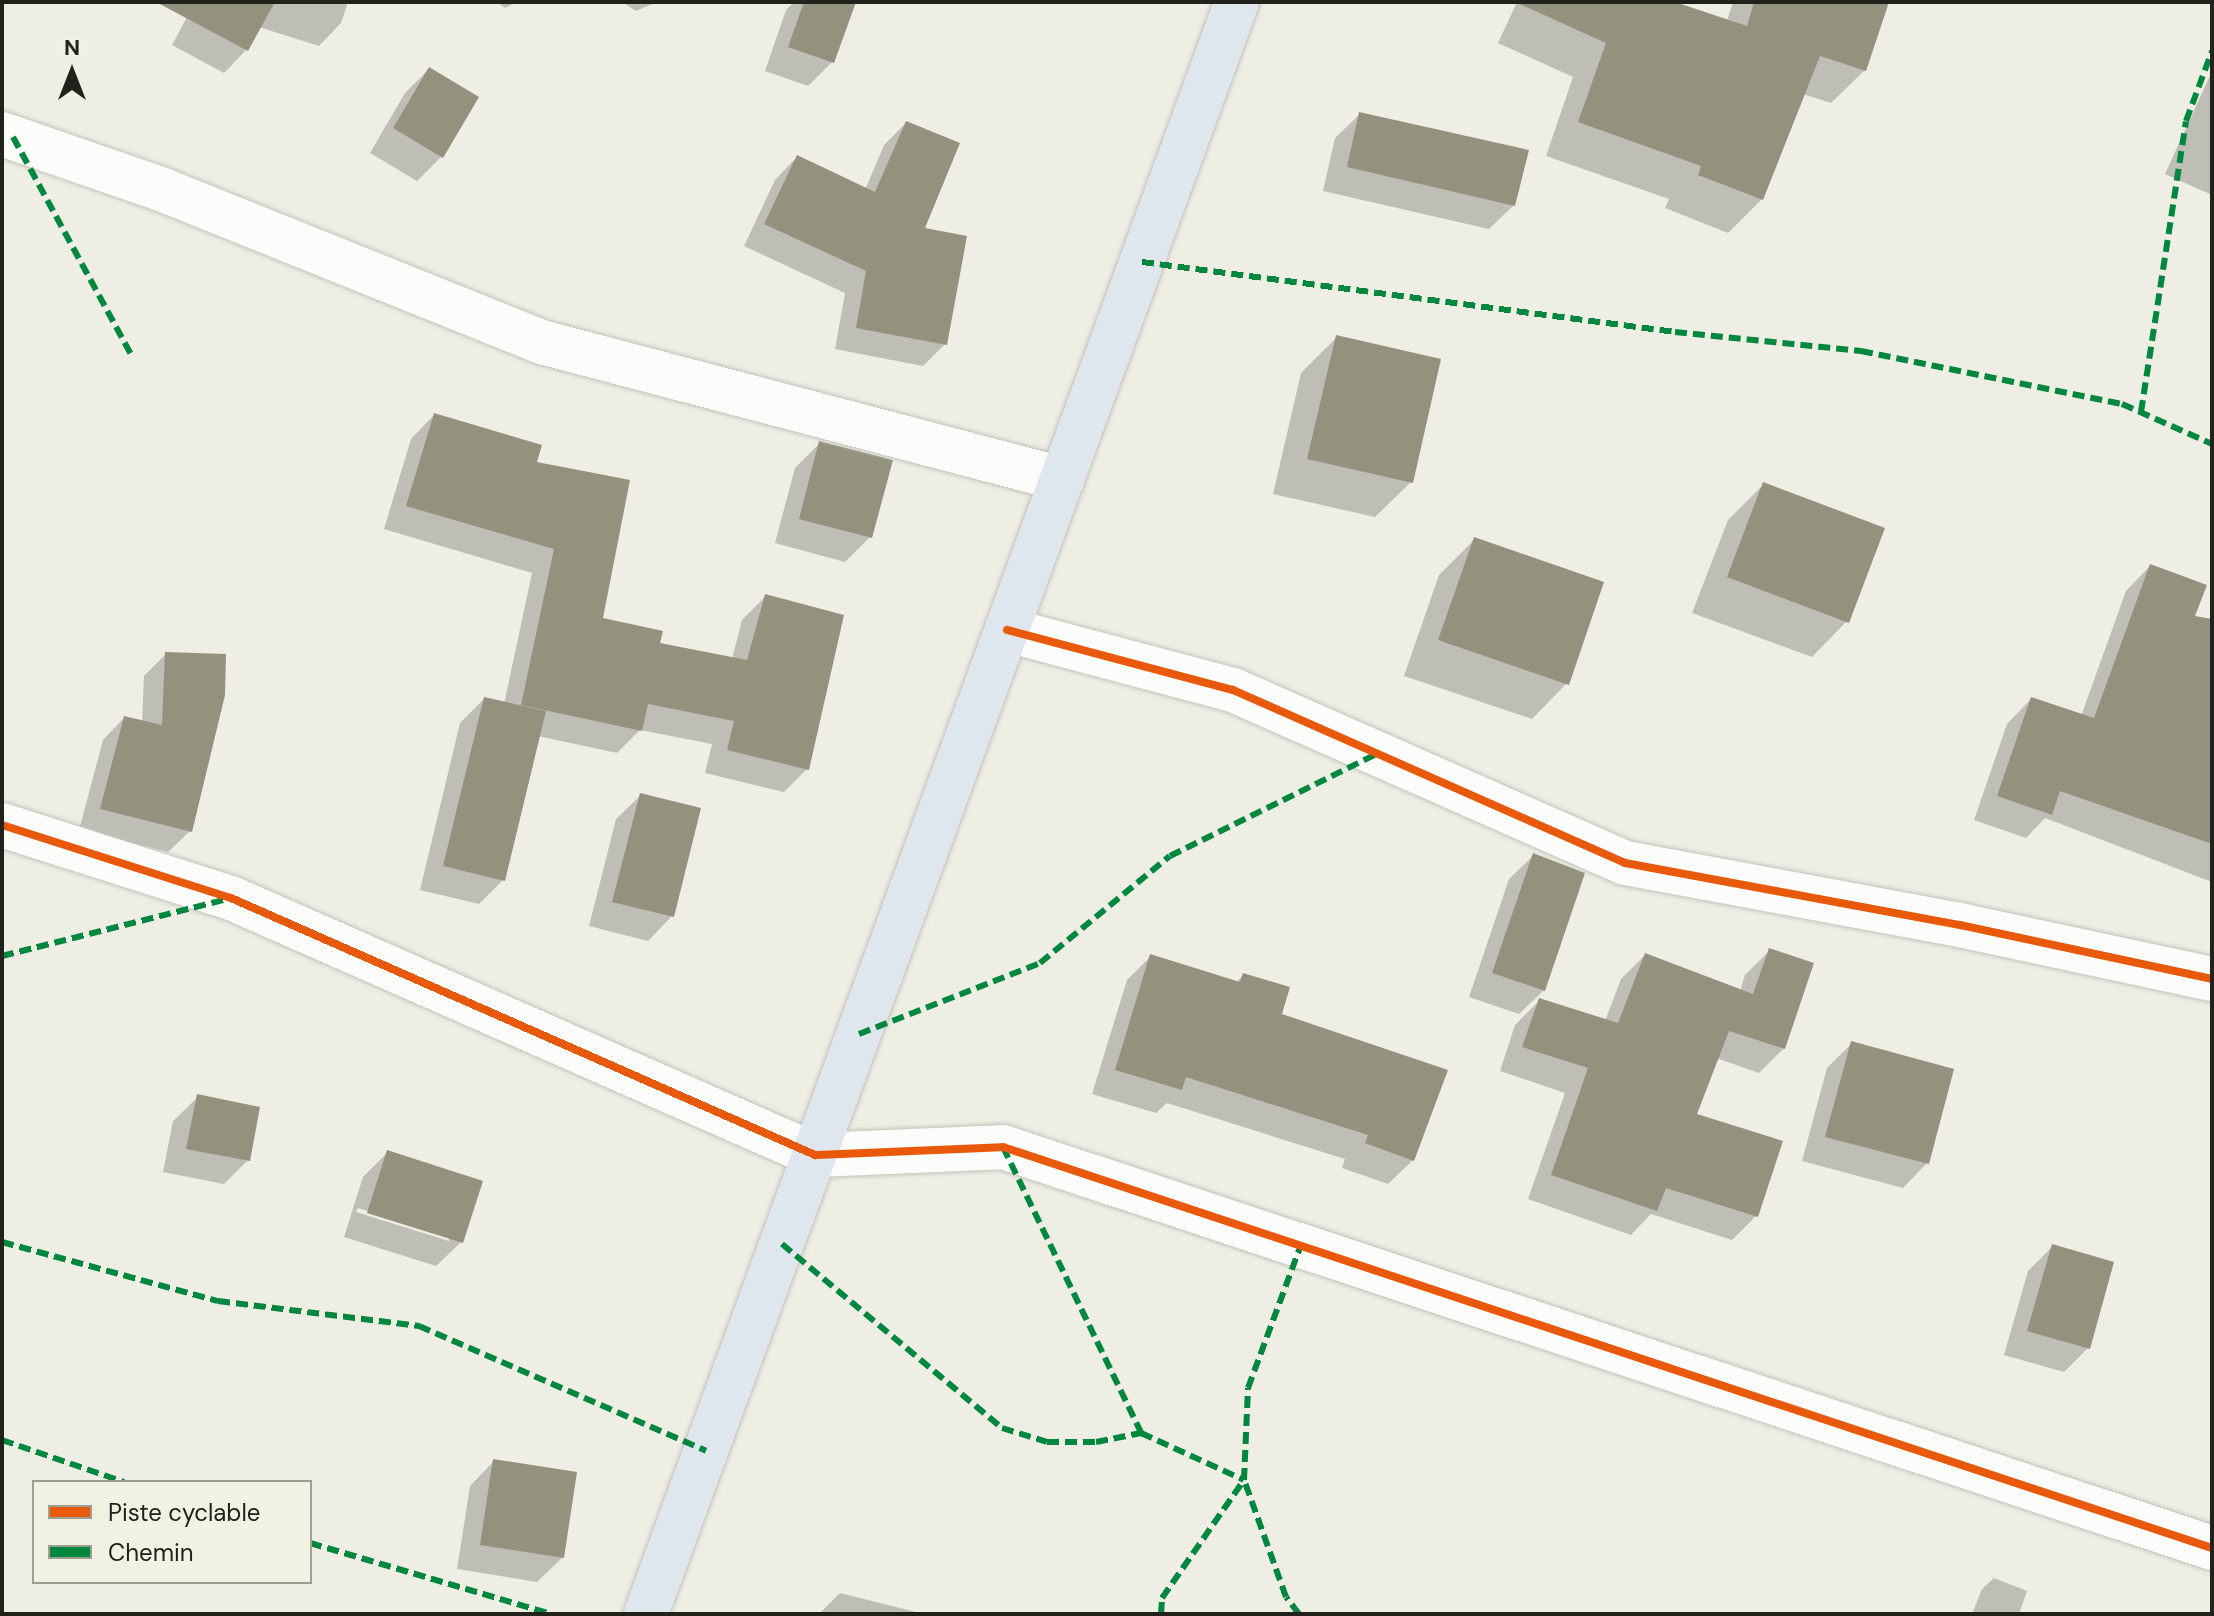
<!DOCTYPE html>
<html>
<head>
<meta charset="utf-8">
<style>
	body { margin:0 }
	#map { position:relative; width:2214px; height:1616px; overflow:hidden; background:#eeeee5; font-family:"DM Sans",sans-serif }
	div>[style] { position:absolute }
	.shadow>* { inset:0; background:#0003 }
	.building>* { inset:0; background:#92927f }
	.roads { filter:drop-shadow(0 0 2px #c3c3bc) drop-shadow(0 0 2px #c3c3bc) }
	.street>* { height:44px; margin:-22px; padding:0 22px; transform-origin:22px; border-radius:22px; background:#fcfcfb }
	.highway>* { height:44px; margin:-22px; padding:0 22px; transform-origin:22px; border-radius:22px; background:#e0e6ee }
	.quiet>* { height:6px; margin-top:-3px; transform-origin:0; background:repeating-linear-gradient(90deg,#00873e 0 12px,transparent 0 18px) }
	.cycleway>* { height:8px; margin:-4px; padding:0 4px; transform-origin:4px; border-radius:4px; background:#e8590c }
	span { translate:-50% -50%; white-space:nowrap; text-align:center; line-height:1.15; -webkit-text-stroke:8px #f1f2e1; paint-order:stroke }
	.frame { position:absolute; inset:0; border:4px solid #22221c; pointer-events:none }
	.legend { position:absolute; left:32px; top:1480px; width:280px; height:104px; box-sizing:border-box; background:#f1f2e1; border:2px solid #9e9f92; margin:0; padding:10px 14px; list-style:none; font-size:24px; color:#22221c }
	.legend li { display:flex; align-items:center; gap:16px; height:40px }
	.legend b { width:40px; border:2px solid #9e9f92 }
	.north { position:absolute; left:32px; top:32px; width:80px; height:80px; -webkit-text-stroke:6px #f1f2e1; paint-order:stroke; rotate:0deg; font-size:22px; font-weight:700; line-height:32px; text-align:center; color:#22221c }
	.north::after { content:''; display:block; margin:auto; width:28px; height:36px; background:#22221c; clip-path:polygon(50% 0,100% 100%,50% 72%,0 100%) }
</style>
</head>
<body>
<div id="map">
	<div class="shadow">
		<i style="clip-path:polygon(195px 2px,348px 2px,341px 23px,319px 46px,259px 27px,246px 50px,224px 73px,172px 45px)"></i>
		<i style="clip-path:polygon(497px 2px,518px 2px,505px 8px)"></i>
		<i style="clip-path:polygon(622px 2px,657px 2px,636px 11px)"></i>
		<i style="clip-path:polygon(794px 2px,854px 2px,832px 62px,808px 86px,765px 71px,786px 10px)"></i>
		<i style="clip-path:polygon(1517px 2px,1668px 2px,1727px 21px,1733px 2px,1887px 2px,1865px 70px,1831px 103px,1803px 94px,1762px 199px,1728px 233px,1665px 208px,1669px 199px,1546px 156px,1573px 77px,1498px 43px)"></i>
		<i style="clip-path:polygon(429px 69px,442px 156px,417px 181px,370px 153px,405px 93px)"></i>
		<i style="clip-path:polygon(2212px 71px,2212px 195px,2165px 174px)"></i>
		<i style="clip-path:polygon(1360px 114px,1514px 205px,1489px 229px,1323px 191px,1335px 138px)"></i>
		<i style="clip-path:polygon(906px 123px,945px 344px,923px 366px,835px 349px,845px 293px,744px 246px,775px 180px,797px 157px,865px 190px,884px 145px)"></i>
		<i style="clip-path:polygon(1337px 337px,1411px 482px,1375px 517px,1273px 494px,1301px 373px)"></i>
		<i style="clip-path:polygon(434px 415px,534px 463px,601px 619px,658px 644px,732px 659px,742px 620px,766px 596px,807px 769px,784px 792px,705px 773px,712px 744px,640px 730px,617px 753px,538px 736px,503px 880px,479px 904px,420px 890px,460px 723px,484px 699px,504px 704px,532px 573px,384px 529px,411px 439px)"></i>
		<i style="clip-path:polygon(820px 443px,891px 462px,870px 537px,845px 562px,775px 543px,795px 468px)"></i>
		<i style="clip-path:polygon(1764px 484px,1847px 621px,1812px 657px,1692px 613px,1728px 520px)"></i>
		<i style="clip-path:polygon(1475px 539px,1567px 683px,1532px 719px,1404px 676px,1439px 575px)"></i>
		<i style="clip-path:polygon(2150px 566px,2179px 655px,2212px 666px,2212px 882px,2045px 818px,2026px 838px,1974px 820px,2007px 724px,2031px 699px,2081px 716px,2126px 591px)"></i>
		<i style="clip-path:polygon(166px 654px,190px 831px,168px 852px,79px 830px,103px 740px,124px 718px,142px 722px,144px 676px)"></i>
		<i style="clip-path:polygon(641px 795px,672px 916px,648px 941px,589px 926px,616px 819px)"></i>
		<i style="clip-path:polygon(1534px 855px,1544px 990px,1519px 1014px,1469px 997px,1509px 879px)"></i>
		<i style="clip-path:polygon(1769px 951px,1784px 1048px,1759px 1073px,1716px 1058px,1695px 1115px,1756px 1216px,1732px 1240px,1651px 1214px,1631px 1235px,1528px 1199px,1565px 1093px,1500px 1071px,1515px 1025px,1540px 1000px,1605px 1021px,1621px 979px,1645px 955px,1740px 991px,1745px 975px)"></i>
		<i style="clip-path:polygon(1151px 956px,1236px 983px,1243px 975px,1413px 1160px,1388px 1184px,1342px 1168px,1345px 1159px,1167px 1103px,1156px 1113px,1092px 1094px,1127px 980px)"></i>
		<i style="clip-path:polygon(1851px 1044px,1927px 1163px,1903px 1188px,1802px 1161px,1827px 1068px)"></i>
		<i style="clip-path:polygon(198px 1097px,248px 1160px,224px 1184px,163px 1172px,173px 1121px)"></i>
		<i style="clip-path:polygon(evenodd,387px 1153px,461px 1242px,436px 1266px,344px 1237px,363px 1177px,387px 1153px,358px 1208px,449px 1237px,449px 1241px,356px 1212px,358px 1208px)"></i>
		<i style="clip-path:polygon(2053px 1246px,2088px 1348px,2064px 1372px,2004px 1355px,2028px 1271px)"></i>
		<i style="clip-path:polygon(494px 1461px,562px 1558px,537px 1582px,457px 1569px,470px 1486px)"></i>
		<i style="clip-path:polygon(1994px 1578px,2027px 1591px,2019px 1614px,1972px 1614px,1982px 1589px)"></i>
		<i style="clip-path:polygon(840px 1593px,924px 1614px,819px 1614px)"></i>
	</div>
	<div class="building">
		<i style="clip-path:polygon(156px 2px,275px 2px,248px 51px)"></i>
		<i style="clip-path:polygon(804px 2px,856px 2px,834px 63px,788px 47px)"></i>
		<i style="clip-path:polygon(1515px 2px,1675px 2px,1747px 26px,1754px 2px,1889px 2px,1866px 71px,1820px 56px,1763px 200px,1698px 175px,1701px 166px,1578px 122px,1606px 43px)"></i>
		<i style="clip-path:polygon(429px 67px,479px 97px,443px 158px,393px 128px)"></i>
		<i style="clip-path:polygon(1359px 112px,1529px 150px,1515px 206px,1347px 167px)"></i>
		<i style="clip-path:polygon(906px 121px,960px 143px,925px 228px,967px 236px,947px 345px,856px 328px,866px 271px,764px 224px,797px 155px,875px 192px)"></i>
		<i style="clip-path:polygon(1336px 335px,1441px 359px,1413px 483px,1307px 459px)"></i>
		<i style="clip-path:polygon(434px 413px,542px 445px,537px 462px,630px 480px,603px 618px,663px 631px,660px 643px,747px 660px,765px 594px,844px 615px,809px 770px,727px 750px,734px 721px,648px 704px,642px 731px,521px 705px,554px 549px,406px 506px)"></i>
		<i style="clip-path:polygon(819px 441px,893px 460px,872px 538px,799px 519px)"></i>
		<i style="clip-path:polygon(1763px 482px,1885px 528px,1849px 623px,1727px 577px)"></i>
		<i style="clip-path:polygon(1474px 537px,1604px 582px,1569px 685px,1438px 640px)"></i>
		<i style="clip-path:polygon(2150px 564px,2207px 585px,2195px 616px,2212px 619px,2212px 844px,2060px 791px,2052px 815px,1997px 796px,2031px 697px,2094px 718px)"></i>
		<i style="clip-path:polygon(165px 652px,226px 654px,225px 695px,192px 832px,100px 809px,124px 716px,162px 725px)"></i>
		<i style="clip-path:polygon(484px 697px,546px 711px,505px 881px,443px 866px)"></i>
		<i style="clip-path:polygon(640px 793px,701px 808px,674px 917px,612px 902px)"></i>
		<i style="clip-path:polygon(1533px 853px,1585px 873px,1545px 991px,1492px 973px)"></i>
		<i style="clip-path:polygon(1769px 948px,1814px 963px,1785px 1049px,1729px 1031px,1697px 1114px,1783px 1141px,1758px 1217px,1666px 1188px,1657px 1211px,1551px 1175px,1588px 1068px,1522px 1047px,1539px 998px,1618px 1023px,1645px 953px,1753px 994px)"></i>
		<i style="clip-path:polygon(1150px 954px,1240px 982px,1243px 973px,1290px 987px,1282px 1014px,1448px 1070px,1414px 1161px,1365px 1143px,1368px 1135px,1186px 1077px,1182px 1090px,1115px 1070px)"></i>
		<i style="clip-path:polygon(1851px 1041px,1954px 1069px,1929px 1164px,1825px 1137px)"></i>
		<i style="clip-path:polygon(197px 1094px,260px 1107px,250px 1161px,186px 1149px)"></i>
		<i style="clip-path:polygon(387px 1150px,483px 1181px,463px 1243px,367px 1213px)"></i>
		<i style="clip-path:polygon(2052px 1244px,2114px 1262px,2090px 1349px,2027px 1331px)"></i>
		<i style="clip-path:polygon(493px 1459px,577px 1472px,564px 1558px,480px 1545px)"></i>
	</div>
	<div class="roads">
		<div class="street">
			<i style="left:2px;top:134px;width:168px;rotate:19.1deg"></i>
			<i style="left:161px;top:189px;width:414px;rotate:21.9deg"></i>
			<i style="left:545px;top:343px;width:535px;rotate:14.74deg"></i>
			<i style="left:1007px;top:630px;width:234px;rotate:14.9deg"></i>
			<i style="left:1233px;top:690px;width:428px;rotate:23.8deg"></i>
			<i style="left:1625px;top:863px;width:341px;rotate:10.5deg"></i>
			<i style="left:1960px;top:925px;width:258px;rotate:12.1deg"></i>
			<i style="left:2px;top:825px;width:240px;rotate:17.7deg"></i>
			<i style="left:231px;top:898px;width:638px;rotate:23.75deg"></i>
			<i style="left:815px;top:1155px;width:188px;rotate:-2.4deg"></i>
			<i style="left:1003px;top:1147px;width:1274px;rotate:18.35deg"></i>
		</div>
		<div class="highway">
			<i style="left:646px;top:1614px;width:1717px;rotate:-69.87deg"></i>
		</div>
	</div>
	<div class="quiet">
		<i style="left:13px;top:137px;width:247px;rotate:61.5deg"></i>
		<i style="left:1142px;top:262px;width:538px;rotate:7.48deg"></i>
		<i style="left:1675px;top:332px;width:187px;rotate:5.8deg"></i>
		<i style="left:1861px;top:351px;width:266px;rotate:11.5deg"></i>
		<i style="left:2122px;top:404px;width:98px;rotate:24deg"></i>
		<i style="left:2141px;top:412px;width:294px;rotate:-81.2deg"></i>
		<i style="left:2186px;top:121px;width:75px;rotate:-69.6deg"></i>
		<i style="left:2px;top:956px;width:232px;rotate:-14.2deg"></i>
		<i style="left:859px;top:1034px;width:194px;rotate:-21.4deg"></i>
		<i style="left:1040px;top:963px;width:168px;rotate:-39.5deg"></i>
		<i style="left:1170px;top:856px;width:230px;rotate:-26.3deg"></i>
		<i style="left:1003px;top:1147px;width:318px;rotate:64.2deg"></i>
		<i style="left:1141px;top:1433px;width:113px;rotate:24.5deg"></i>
		<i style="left:2px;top:1242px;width:224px;rotate:15.3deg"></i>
		<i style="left:218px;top:1301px;width:203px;rotate:7.1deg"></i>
		<i style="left:419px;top:1326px;width:313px;rotate:23.5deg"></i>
		<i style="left:782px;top:1244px;width:287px;rotate:39.9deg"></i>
		<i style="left:1002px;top:1428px;width:47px;rotate:17.3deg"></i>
		<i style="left:1047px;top:1442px;width:49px"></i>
		<i style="left:1096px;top:1442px;width:46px;rotate:-11.3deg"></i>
		<i style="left:2px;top:1440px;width:129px;rotate:19deg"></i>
		<i style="left:310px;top:1543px;width:252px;rotate:16.4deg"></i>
		<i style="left:1161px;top:1614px;width:16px;rotate:-86deg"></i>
		<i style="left:1162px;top:1598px;width:144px;rotate:-55.2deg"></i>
		<i style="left:1299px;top:1614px;width:21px;rotate:-127deg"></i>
		<i style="left:1286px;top:1597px;width:124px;rotate:-109.7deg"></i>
		<i style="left:1244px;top:1480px;width:92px;rotate:-87.5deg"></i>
		<i style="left:1248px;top:1388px;width:153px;rotate:-69.7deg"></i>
	</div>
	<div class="cycleway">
		<i style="left:1007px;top:630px;width:234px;rotate:14.9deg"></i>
		<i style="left:1233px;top:690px;width:428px;rotate:23.8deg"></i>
		<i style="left:1625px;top:863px;width:341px;rotate:10.5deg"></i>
		<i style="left:1960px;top:925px;width:258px;rotate:12.1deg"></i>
		<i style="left:2px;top:825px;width:240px;rotate:17.7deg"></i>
		<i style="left:231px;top:898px;width:638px;rotate:23.75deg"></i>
		<i style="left:815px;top:1155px;width:188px;rotate:-2.4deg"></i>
		<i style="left:1003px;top:1147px;width:1274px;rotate:18.35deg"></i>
	</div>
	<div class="frame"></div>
	<ul class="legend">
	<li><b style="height:10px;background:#e8590c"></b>Piste cyclable</li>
	<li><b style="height:10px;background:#00873e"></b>Chemin</li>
	</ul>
	<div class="north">N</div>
</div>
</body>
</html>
